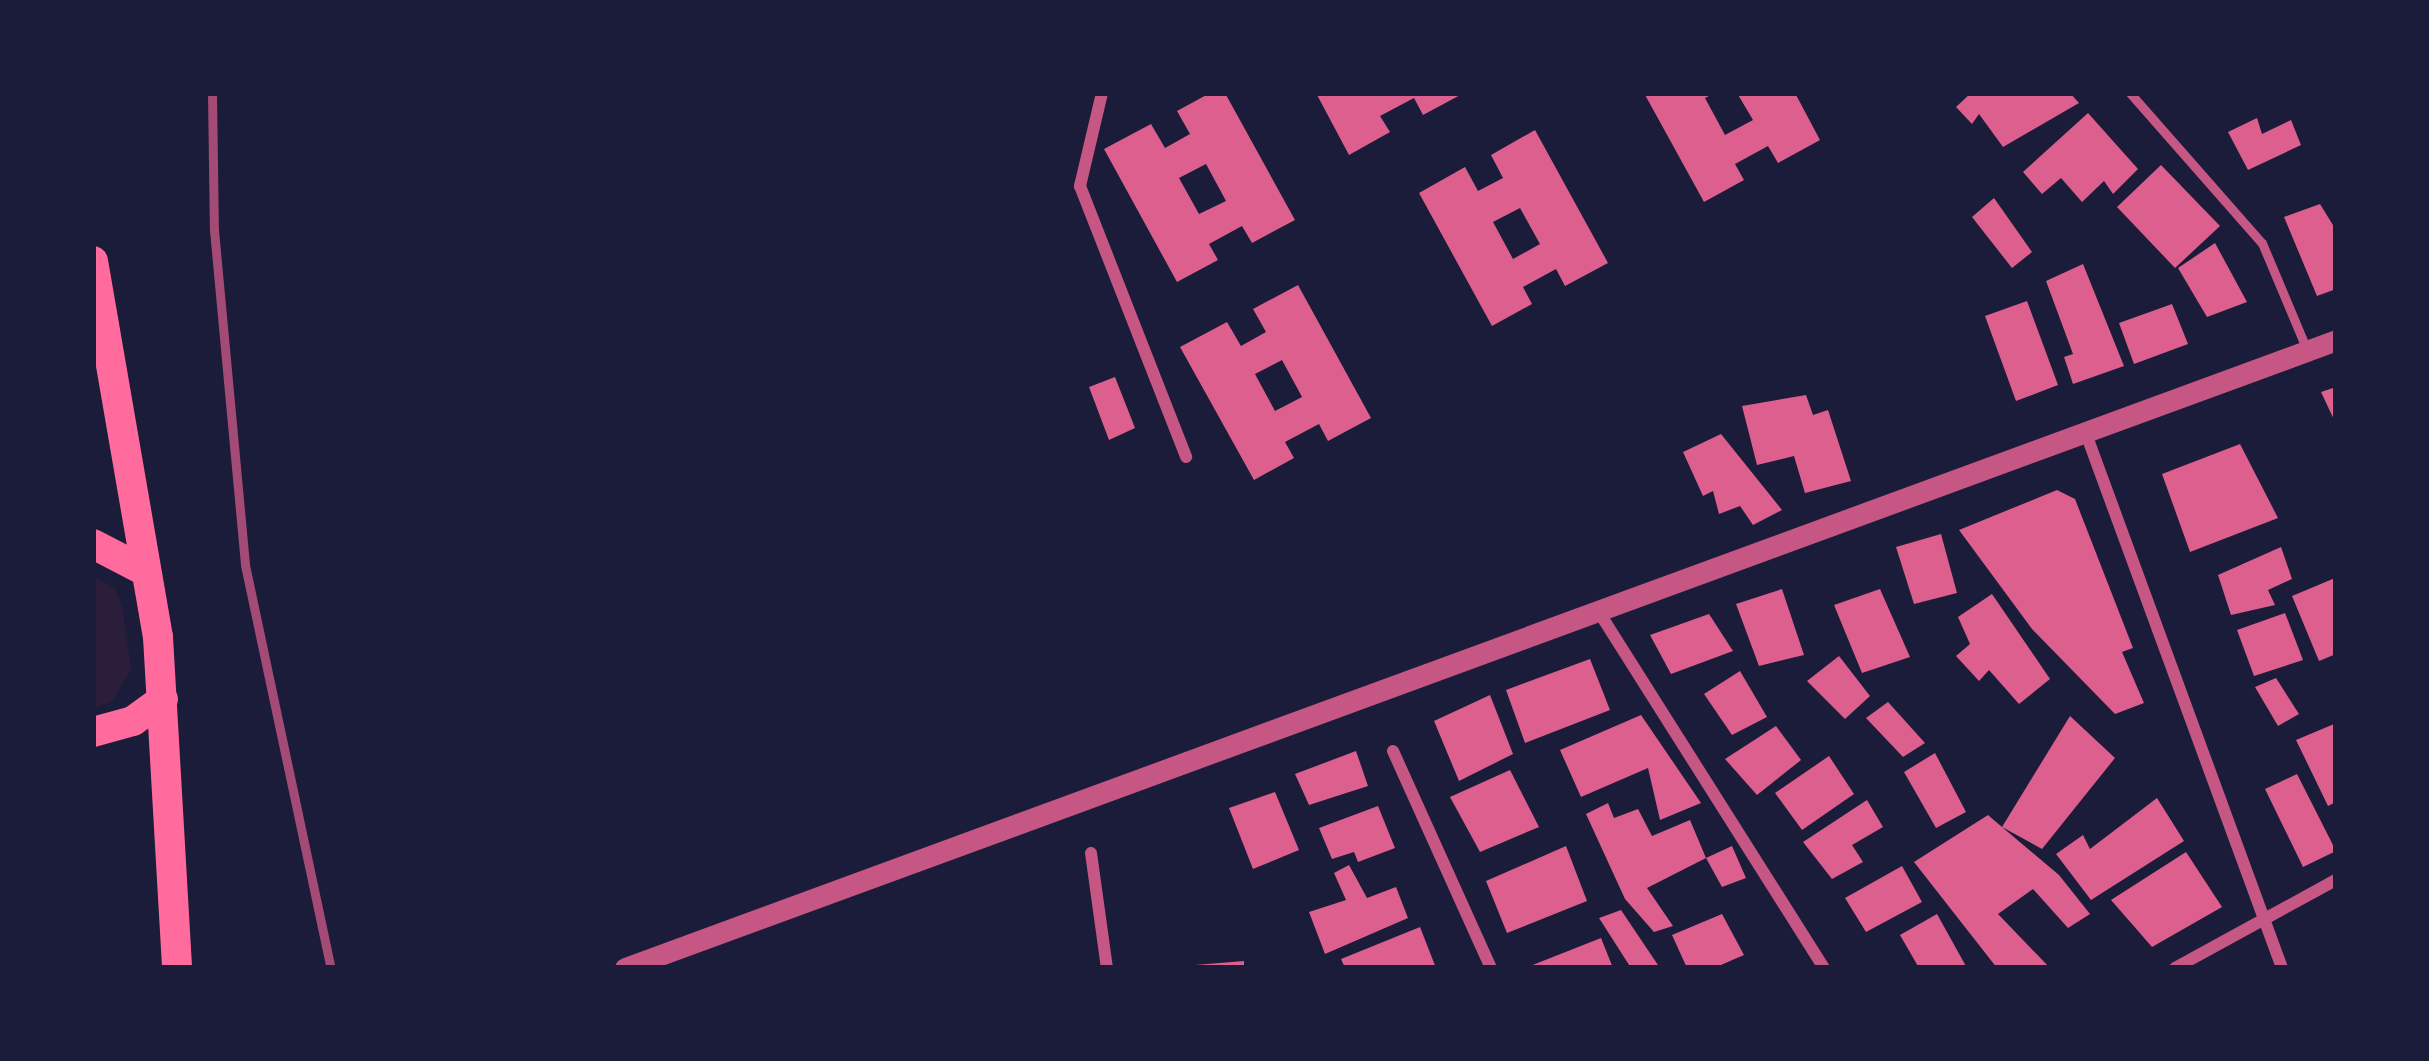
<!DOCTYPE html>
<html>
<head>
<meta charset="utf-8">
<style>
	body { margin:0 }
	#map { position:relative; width:2429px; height:1061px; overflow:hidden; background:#1b1b3a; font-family:"Archivo Narrow",sans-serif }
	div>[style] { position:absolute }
	.green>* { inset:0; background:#2a1e3b }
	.building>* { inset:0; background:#dd5f8e }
	.service>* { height:9px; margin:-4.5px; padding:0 4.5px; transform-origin:4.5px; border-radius:4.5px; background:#c65784 }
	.minor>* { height:12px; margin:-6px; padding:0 6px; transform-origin:6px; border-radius:6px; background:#c65784 }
	.tertiary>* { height:21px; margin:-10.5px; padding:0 10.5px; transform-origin:10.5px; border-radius:10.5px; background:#c65784 }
	.primary>* { height:30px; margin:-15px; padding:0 15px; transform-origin:15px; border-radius:15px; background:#ff6b9d }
	.rail>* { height:9px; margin:-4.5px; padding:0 4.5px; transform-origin:4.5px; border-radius:4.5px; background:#a44b75 }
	span { translate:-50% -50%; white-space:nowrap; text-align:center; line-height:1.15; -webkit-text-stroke:10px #1b1b3a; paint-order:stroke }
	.frame { position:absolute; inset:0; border:96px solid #1b1b3a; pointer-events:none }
</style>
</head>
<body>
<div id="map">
	<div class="green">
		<i style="clip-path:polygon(93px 576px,115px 588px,122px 604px,131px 669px,112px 702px,93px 708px)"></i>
	</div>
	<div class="building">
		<i style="clip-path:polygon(evenodd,1210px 93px,1225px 93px,1295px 220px,1252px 243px,1242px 226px,1209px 244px,1218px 260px,1177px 282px,1104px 149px,1151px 124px,1165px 148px,1190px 134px,1177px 111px,1210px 93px,1206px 164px,1226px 201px,1199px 214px,1179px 178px,1206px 164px)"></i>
		<i style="clip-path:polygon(1316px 93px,1464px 93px,1423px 115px,1414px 98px,1380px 116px,1390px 132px,1349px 155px)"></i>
		<i style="clip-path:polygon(1644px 93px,1715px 93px,1705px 98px,1725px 135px,1753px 120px,1737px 93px,1795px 93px,1820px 140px,1778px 163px,1768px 146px,1735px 164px,1744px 180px,1704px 202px)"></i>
		<i style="clip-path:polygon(1971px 93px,2070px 93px,2079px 103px,2003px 147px,1979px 114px,1972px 124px,1956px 107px)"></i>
		<i style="clip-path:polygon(2088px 113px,2138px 169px,2113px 194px,2104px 181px,2082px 202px,2061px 178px,2042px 194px,2023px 172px)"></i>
		<i style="clip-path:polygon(2257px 118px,2262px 134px,2291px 120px,2301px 145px,2248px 170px,2228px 132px)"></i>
		<i style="clip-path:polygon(evenodd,1535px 130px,1608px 263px,1565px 286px,1556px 269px,1523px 287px,1532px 304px,1492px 326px,1419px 193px,1465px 167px,1478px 191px,1503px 178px,1491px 155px,1535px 130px,1520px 208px,1540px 244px,1513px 259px,1493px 222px,1520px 208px)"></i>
		<i style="clip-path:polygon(2161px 165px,2220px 226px,2175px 268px,2117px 207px)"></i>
		<i style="clip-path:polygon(1994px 198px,2032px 252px,2012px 268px,1972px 217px)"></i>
		<i style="clip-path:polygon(2320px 204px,2336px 230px,2336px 289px,2317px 296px,2284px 217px)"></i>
		<i style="clip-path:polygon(2215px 243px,2247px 302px,2207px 317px,2178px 268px)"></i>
		<i style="clip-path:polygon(2083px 264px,2124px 366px,2073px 384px,2064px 357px,2073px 354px,2046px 281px)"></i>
		<i style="clip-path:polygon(evenodd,1298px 285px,1371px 418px,1328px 441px,1319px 424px,1285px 442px,1294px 458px,1254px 480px,1180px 347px,1227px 322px,1241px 346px,1266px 332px,1253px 309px,1298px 285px,1282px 360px,1302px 397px,1275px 411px,1255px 374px,1282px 360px)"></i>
		<i style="clip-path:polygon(2027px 301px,2058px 385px,2016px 401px,1985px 316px)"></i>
		<i style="clip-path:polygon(2172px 304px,2188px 344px,2134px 364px,2119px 323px)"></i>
		<i style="clip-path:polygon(1115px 377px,1135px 428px,1109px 440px,1089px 387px)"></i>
		<i style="clip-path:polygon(2336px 387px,2336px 424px,2321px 392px)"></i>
		<i style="clip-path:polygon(1806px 395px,1813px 415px,1828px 410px,1851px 481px,1805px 493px,1794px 456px,1757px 465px,1742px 406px)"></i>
		<i style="clip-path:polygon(1721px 434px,1782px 510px,1753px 525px,1740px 506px,1719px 514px,1713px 491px,1703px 496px,1683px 452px)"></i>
		<i style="clip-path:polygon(2240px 444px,2278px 518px,2190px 552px,2162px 474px)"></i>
		<i style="clip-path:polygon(2057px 490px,2075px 499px,2133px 648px,2122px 652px,2144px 703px,2115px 714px,2032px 629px,1959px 530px)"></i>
		<i style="clip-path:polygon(1941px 534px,1957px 593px,1914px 604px,1896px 547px)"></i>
		<i style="clip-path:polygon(2281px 547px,2292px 579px,2268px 590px,2275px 605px,2231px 615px,2218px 575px)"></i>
		<i style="clip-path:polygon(2335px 578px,2336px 654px,2319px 661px,2292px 596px)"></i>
		<i style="clip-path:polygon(1782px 589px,1804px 655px,1759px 666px,1736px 604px)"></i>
		<i style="clip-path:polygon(1880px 589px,1910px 657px,1862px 673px,1834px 605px)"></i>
		<i style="clip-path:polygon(1992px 594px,2050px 679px,2019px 704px,1989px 670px,1979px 681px,1956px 656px,1970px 644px,1958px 617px)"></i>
		<i style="clip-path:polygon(2285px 613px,2303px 660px,2254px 676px,2237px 630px)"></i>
		<i style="clip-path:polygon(1709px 614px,1733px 651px,1671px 674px,1650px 635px)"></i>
		<i style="clip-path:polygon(1839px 656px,1870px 696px,1845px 719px,1807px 681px)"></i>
		<i style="clip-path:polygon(1590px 659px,1610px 710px,1525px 743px,1506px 690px)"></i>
		<i style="clip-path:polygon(1740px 671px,1767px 717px,1732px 735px,1704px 694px)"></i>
		<i style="clip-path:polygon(2276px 678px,2299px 714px,2278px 726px,2255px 687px)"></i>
		<i style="clip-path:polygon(1490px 695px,1513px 754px,1459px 781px,1434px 721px)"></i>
		<i style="clip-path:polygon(1888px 702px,1925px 743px,1903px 757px,1866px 718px)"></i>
		<i style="clip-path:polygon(1641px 715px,1701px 803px,1660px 820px,1648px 768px,1581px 797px,1560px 750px)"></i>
		<i style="clip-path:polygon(2070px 716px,2115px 758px,2042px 849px,2002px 827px,2059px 875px,2090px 914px,2068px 928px,2033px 889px,1998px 914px,2050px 968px,1997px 968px,1914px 862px,1988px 815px,2002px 827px)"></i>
		<i style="clip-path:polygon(2334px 724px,2336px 802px,2328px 806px,2296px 740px)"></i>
		<i style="clip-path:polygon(1776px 726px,1801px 760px,1757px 795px,1725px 759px)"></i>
		<i style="clip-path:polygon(1356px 751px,1368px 786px,1309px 805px,1295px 774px)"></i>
		<i style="clip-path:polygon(1935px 753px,1966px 812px,1936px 828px,1904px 772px)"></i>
		<i style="clip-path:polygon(1829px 756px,1854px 794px,1802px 830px,1775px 793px)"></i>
		<i style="clip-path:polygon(1510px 770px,1539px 827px,1480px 852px,1450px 797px)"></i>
		<i style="clip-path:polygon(2297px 774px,2336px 851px,2303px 867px,2265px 789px)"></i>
		<i style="clip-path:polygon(1275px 792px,1299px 850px,1253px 869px,1229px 808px)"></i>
		<i style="clip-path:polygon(2157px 798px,2184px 841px,2091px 900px,2056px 854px,2083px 835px,2090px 849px)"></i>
		<i style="clip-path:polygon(1867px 800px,1883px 827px,1852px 845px,1863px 862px,1832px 879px,1803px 842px)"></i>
		<i style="clip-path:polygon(1608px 803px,1614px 818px,1638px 809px,1652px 836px,1690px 820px,1706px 858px,1647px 888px,1673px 926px,1654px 932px,1625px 899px,1586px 814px)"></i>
		<i style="clip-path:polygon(1378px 806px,1395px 848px,1358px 862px,1354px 852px,1332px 859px,1319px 828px)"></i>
		<i style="clip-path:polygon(1566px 846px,1587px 901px,1507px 933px,1486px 881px)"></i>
		<i style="clip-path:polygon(1732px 846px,1746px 878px,1722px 887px,1706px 858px)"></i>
		<i style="clip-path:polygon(2186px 852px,2222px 907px,2152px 947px,2111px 900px)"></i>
		<i style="clip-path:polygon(1349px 865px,1367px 898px,1396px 887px,1408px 918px,1325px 954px,1309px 912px,1346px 900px,1334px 873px)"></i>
		<i style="clip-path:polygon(1902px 866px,1922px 902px,1866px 932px,1845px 898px)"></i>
		<i style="clip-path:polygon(1621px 910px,1660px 968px,1631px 968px,1599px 918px)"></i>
		<i style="clip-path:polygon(1722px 914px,1744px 955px,1714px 968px,1687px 968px,1672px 935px)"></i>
		<i style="clip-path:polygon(1937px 914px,1967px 968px,1919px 968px,1900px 935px)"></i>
		<i style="clip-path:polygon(1420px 927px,1436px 968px,1345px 968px,1341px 959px)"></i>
		<i style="clip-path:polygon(1601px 938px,1613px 968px,1525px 968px)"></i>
		<i style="clip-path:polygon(1244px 961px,1244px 968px,1195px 968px,1195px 965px)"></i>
	</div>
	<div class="service">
		<i style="left:2130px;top:93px;width:200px;rotate:48.7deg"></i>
		<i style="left:2262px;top:243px;width:116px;rotate:67.2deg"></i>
	</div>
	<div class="minor">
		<i style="left:1102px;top:93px;width:96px;rotate:103.3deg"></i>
		<i style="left:1080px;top:186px;width:291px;rotate:68.6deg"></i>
		<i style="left:2085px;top:431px;width:572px;rotate:69.85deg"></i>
		<i style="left:1597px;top:609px;width:425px;rotate:57.7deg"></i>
		<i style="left:1393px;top:751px;width:238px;rotate:65.7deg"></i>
		<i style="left:1091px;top:853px;width:116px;rotate:82.1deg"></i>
		<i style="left:2175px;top:968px;width:183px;rotate:-28.7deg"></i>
	</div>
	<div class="tertiary">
		<i style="left:625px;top:968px;width:1823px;rotate:-20.15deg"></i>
	</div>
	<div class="primary">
		<i style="left:93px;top:261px;width:382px;rotate:80.2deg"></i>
		<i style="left:158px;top:637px;width:332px;rotate:86.7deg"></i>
		<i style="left:93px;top:544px;width:59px;rotate:27.4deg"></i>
		<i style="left:93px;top:732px;width:41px;rotate:-15.4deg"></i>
		<i style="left:133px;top:721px;width:37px;rotate:-36deg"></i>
	</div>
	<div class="rail">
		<i style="left:212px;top:93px;width:137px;rotate:89.2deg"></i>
		<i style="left:214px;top:230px;width:336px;rotate:84.7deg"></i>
		<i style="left:245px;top:565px;width:412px;rotate:78deg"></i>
	</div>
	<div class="frame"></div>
</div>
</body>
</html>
